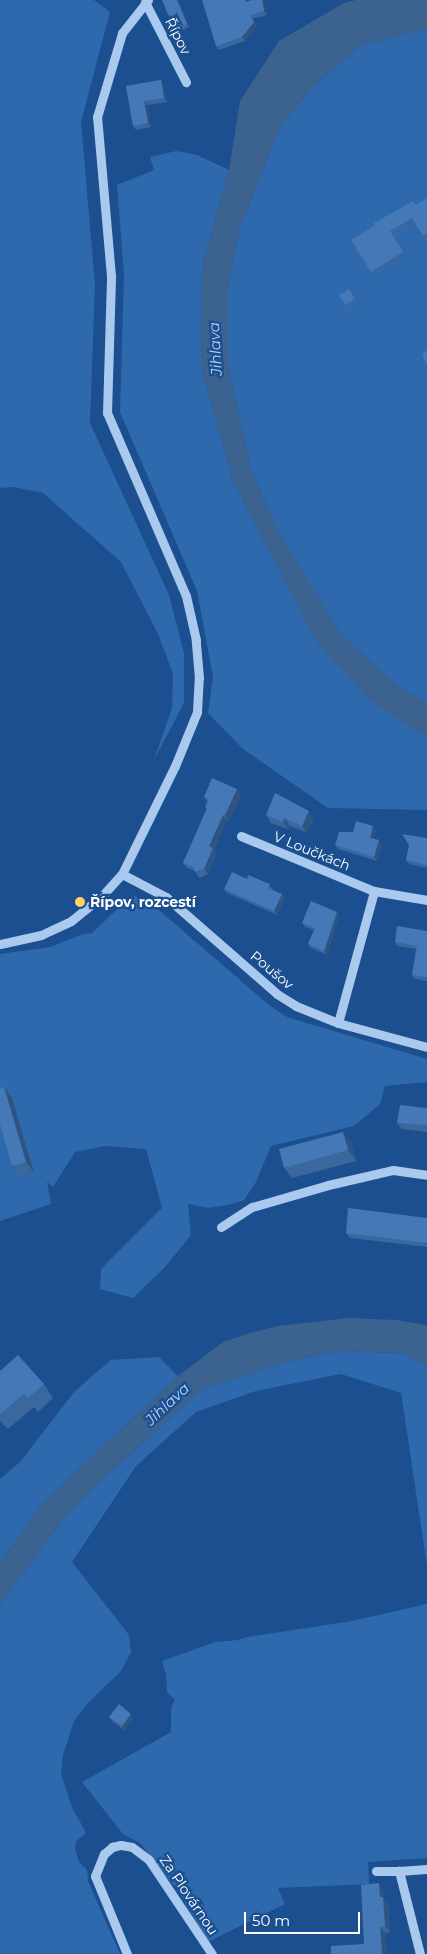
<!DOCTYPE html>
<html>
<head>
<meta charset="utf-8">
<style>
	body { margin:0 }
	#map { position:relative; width:427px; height:1954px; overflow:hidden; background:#1b4f8f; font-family:Montserrat,sans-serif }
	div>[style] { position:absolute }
	.green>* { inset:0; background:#2e69ad }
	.water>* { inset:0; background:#3c6290 }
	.minor>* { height:9px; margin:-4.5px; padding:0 4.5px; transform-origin:4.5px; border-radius:4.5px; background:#a9c9ee }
	.wall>* { inset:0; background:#3a679d }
	.shaded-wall>* { inset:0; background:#305480 }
	.building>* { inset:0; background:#4478b7 }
	.dots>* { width:14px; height:14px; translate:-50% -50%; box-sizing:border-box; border:2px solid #1b4f8f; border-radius:50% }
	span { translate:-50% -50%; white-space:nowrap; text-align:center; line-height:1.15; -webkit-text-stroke:4.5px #1b4f8f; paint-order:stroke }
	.street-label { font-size:14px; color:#fff }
	.poi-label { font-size:14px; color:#fff; font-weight:700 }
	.left { translate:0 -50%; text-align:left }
	.water-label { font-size:15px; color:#b5d3f5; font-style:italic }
	.scale { position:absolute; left:244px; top:1912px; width:116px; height:22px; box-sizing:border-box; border:2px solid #fff; border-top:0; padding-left:6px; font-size:15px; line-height:18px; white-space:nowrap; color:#fff; -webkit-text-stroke:4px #1b4f8f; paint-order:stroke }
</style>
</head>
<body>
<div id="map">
	<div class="green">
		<i style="clip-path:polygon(0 0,94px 0,110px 12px,81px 122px,95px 284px,90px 423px,169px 595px,184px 653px,184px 703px,154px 760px,172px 708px,173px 674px,158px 634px,121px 562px,43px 493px,13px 487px,0 488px)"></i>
		<i style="clip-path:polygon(427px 28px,427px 703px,401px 689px,341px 635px,299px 566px,275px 525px,251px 469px,228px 366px,228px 286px,240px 227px,280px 127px,312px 87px,360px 46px)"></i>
		<i style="clip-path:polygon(176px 151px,197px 155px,229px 170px,202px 267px,201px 367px,233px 481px,318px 644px,427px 738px,427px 810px,328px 808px,243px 749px,208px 713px,213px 677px,197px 591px,120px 412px,124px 275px,117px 185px,154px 170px,150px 157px)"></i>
		<i style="clip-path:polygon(135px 896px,154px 906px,269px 1005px,287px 1017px,427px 1059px,427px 1082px,385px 1086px,380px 1104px,354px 1126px,271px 1146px,256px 1182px,244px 1200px,228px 1205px,208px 1208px,188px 1204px,191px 1235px,165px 1267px,133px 1298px,100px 1289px,101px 1269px,162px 1208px,146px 1149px,105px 1146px,75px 1152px,53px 1187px,47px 1182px,51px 1204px,0 1221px,0 954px,51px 947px,80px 935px,92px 933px,127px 900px)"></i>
		<i style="clip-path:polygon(339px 1351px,401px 1353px,427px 1366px,427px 1566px,401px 1393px,341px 1374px,256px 1391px,196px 1412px,136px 1466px,72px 1562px,129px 1635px,131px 1652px,121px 1671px,89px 1702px,74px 1721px,63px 1755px,61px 1774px,73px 1810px,85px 1830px,85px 1834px,76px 1841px,75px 1849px,79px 1862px,87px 1870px,88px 1881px,120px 1954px,0 1954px,0 1605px,59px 1524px,92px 1489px,201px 1390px,289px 1361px)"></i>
		<i style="clip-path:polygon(159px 1357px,178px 1376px,44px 1502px,0 1563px,0 1479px,20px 1462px,75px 1391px,111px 1360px)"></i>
		<i style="clip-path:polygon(427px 1604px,427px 1858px,368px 1862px,369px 1884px,278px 1888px,285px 1904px,208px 1942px,178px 1891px,140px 1843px,123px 1834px,82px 1782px,171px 1732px,171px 1708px,175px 1700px,167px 1692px,166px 1674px,162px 1661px,215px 1642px,238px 1640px,247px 1637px,352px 1621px)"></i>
	</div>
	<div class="water">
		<i style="clip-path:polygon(356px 0,427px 0,427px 28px,360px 46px,312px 87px,280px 127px,240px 227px,228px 286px,228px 366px,251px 469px,275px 525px,341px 635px,401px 689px,427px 703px,427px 738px,371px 701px,318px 644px,233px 481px,201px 367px,202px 267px,229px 170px,240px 101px,279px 41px,344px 3px)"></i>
		<i style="clip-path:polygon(349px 1318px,396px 1320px,427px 1325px,427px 1366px,401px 1353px,339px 1351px,289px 1361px,201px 1390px,92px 1489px,59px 1524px,0 1605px,0 1563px,44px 1502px,178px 1376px,223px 1342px,250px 1333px,278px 1326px)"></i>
	</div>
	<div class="minor">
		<i style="left:145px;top:2px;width:90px;rotate:62.9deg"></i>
		<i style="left:241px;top:836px;width:144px;rotate:22.5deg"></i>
		<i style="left:374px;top:891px;width:54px;rotate:9.6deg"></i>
		<i style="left:122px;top:874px;width:50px;rotate:27.6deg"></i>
		<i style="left:166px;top:897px;width:147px;rotate:41.1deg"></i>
		<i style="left:277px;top:994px;width:22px;rotate:32deg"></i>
		<i style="left:296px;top:1006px;width:45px;rotate:22deg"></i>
		<i style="left:338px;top:1023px;width:92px;rotate:15.1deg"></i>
		<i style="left:0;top:944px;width:42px;rotate:-12.4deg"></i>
		<i style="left:41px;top:935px;width:33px;rotate:-25deg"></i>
		<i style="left:71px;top:921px;width:38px;rotate:-39deg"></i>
		<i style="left:101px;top:897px;width:31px;rotate:-48deg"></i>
		<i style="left:122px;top:874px;width:120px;rotate:-63.9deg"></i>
		<i style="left:175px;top:766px;width:58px;rotate:-67.8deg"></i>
		<i style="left:197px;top:712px;width:34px;rotate:-87deg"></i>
		<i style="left:199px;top:678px;width:38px;rotate:-95deg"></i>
		<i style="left:196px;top:640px;width:45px;rotate:-102.8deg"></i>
		<i style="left:186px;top:596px;width:199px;rotate:-113.3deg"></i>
		<i style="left:107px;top:413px;width:137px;rotate:-88.3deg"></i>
		<i style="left:111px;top:276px;width:160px;rotate:-95deg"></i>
		<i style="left:97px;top:117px;width:88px;rotate:-73.4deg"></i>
		<i style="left:122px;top:33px;width:42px;rotate:-51.8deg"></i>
		<i style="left:338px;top:1023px;width:137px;rotate:-74.7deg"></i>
		<i style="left:221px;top:1227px;width:37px;rotate:-33deg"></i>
		<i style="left:252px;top:1207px;width:79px;rotate:-16.1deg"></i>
		<i style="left:328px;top:1185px;width:67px;rotate:-13deg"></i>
		<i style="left:393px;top:1170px;width:34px;rotate:8deg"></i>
		<i style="left:376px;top:1871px;width:23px"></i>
		<i style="left:127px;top:1954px;width:84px;rotate:-112.3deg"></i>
		<i style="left:95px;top:1876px;width:24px;rotate:-68deg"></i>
		<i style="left:104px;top:1854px;width:11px;rotate:-41deg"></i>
		<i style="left:112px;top:1847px;width:9px;rotate:-13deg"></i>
		<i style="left:121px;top:1845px;width:11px;rotate:10deg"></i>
		<i style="left:132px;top:1847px;width:21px;rotate:37deg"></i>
		<i style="left:149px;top:1860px;width:113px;rotate:56.2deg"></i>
		<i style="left:420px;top:1954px;width:86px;rotate:-104.2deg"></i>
		<i style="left:399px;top:1871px;width:28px;rotate:-4deg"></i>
	</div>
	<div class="wall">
		<i style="clip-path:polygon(178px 0,189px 27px,177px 33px,174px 29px)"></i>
		<i style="clip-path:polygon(252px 0,263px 0,267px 15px,252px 19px,257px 26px,245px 41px,219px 50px,216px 46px,248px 1px)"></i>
		<i style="clip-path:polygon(161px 80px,163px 84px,167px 102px,147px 105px,151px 127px,136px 130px,133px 126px,126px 86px)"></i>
		<i style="clip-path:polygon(427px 198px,427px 240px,426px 240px,423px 236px,415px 222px,393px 235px,406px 257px,374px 276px,351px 240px)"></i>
		<i style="clip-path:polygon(349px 289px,358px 303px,348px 309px,339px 295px)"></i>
		<i style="clip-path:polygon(237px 789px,241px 795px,229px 821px,227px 820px,214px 850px,217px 853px,208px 874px,199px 878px,195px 871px,187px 868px,183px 863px,207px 809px,205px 807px,208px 803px,204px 797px)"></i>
		<i style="clip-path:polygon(266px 815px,314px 818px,307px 833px,290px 826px,288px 829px,271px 823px)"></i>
		<i style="clip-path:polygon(376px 830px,373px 839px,382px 844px,377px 861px,338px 849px,335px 845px,353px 832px)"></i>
		<i style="clip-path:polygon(427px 836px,427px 868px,409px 864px,406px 860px,427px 838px)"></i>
		<i style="clip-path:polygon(247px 879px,273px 888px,272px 890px,282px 894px,285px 897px,277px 915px,227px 893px,224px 889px)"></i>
		<i style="clip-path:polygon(339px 916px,327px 955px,311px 948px,308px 944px,314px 930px,305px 927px,302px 923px)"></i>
		<i style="clip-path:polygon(427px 931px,427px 981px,415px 979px,412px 975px,416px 949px,397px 946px,395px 942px)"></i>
		<i style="clip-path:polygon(4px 1087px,12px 1098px,34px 1173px,20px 1177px,12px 1166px)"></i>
		<i style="clip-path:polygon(427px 1108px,427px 1132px,402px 1129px,397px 1123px)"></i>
		<i style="clip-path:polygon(351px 1142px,356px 1161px,292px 1178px,284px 1168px)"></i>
		<i style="clip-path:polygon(427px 1218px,427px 1247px,350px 1238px,346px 1233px)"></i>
		<i style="clip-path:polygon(0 1371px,44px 1384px,53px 1398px,38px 1412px,34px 1407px,8px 1429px,0 1421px)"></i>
		<i style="clip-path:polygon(109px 1717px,133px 1718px,124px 1730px,112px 1721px)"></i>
		<i style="clip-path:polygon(383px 1890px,384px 1898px,388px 1903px,390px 1932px,385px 1933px,386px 1954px,331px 1954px,364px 1944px)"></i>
	</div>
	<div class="shaded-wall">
		<i style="clip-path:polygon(177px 0,178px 0,189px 27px,187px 24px)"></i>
		<i style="clip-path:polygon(262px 0,263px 0,264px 1px,267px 15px,264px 11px)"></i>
		<i style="clip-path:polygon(250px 15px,257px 26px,245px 41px,242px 37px)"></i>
		<i style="clip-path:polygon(161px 80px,163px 84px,167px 102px,164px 98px)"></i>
		<i style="clip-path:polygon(144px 101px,147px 105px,151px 127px,148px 123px)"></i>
		<i style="clip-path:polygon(237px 789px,241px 795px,229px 821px,225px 815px)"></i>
		<i style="clip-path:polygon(309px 811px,314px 818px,307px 833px,302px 826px)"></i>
		<i style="clip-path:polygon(223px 815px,227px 820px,214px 850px,217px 853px,208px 874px,204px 869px,209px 846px)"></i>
		<i style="clip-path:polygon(284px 818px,290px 826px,288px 829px,283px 822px)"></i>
		<i style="clip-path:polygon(373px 826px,376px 830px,372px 841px,370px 838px)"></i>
		<i style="clip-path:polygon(379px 840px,382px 844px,377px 861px,374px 857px)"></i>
		<i style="clip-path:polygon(282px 894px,285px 897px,277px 915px,274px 911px)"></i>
		<i style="clip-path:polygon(337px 912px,339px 916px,327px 955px,324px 951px)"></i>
		<i style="clip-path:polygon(4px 1087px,12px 1098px,34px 1173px,26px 1162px)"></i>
		<i style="clip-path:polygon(343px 1132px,351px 1142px,356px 1161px,348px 1150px)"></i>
		<i style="clip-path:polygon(131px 1714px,133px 1718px,124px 1730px,122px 1726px)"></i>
		<i style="clip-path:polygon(379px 1883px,383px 1890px,384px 1898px,388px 1903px,390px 1932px,385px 1926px,380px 1897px)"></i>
		<i style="clip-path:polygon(380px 1927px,385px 1933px,386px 1954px,382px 1954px)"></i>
	</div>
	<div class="building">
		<i style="clip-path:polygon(162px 0,177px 0,187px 24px,174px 29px)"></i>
		<i style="clip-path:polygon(202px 0,246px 0,246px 2px,252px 0,262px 0,264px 11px,250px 15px,254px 22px,242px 37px,216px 46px)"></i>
		<i style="clip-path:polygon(161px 80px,164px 98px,144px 101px,148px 123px,133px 126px,126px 86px)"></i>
		<i style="clip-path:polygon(427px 198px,427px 233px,423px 236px,412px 218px,390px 231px,403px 252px,371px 272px,351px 240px,375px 225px,374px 223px,413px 201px,416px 205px)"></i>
		<i style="clip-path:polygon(349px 289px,355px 299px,345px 305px,339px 295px)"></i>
		<i style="clip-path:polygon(427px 350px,427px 365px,422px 354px)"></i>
		<i style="clip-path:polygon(212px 778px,237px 789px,225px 815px,223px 815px,209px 846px,213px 848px,204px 869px,195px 872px,193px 867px,183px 863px,207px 808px,205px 807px,209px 799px,204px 797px)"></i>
		<i style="clip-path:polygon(275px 793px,309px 811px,302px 826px,284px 818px,283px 822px,266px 815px)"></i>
		<i style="clip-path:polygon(356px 821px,373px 826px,370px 838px,379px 840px,374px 857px,335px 845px,339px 832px,353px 832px)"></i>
		<i style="clip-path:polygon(402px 834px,427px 838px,427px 836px,427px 865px,406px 860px,409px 845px)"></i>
		<i style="clip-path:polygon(232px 872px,247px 879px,248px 875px,270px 884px,268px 888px,282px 894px,274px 911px,224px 889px)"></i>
		<i style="clip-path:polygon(311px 901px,337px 912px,324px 951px,308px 944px,315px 928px,302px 923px)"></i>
		<i style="clip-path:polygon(397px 926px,427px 931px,427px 977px,412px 975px,417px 946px,395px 942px)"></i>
		<i style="clip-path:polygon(4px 1087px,26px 1162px,12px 1166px,0 1124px,0 1088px)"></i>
		<i style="clip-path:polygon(400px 1105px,427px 1108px,427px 1125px,397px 1123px)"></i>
		<i style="clip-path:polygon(343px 1132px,348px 1150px,284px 1168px,279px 1149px)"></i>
		<i style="clip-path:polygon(348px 1208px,427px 1218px,427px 1243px,346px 1233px)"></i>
		<i style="clip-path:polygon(18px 1355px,44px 1384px,28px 1398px,24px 1394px,0 1414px,0 1371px)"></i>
		<i style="clip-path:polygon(119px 1704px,131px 1714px,122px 1726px,109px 1717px)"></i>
		<i style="clip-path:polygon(379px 1883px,380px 1897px,383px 1897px,385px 1926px,380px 1927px,382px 1954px,331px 1954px,331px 1946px,364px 1944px,361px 1885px)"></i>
	</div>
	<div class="dots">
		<i style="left:80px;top:902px;background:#ffd166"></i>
	</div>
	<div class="street-label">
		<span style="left:178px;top:36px;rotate:63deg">Řípov</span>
		<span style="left:312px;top:851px;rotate:22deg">V Loučkách</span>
		<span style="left:272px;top:970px;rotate:40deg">Poušov</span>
		<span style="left:189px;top:1895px;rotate:56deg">Za Plovárnou</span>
	</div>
	<div class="poi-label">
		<span class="left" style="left:90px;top:902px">Řípov, rozcestí</span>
	</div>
	<div class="water-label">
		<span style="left:215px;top:349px;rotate:-93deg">Jihlava</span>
		<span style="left:167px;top:1404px;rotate:-43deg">Jihlava</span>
	</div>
	<div class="scale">50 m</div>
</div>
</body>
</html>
